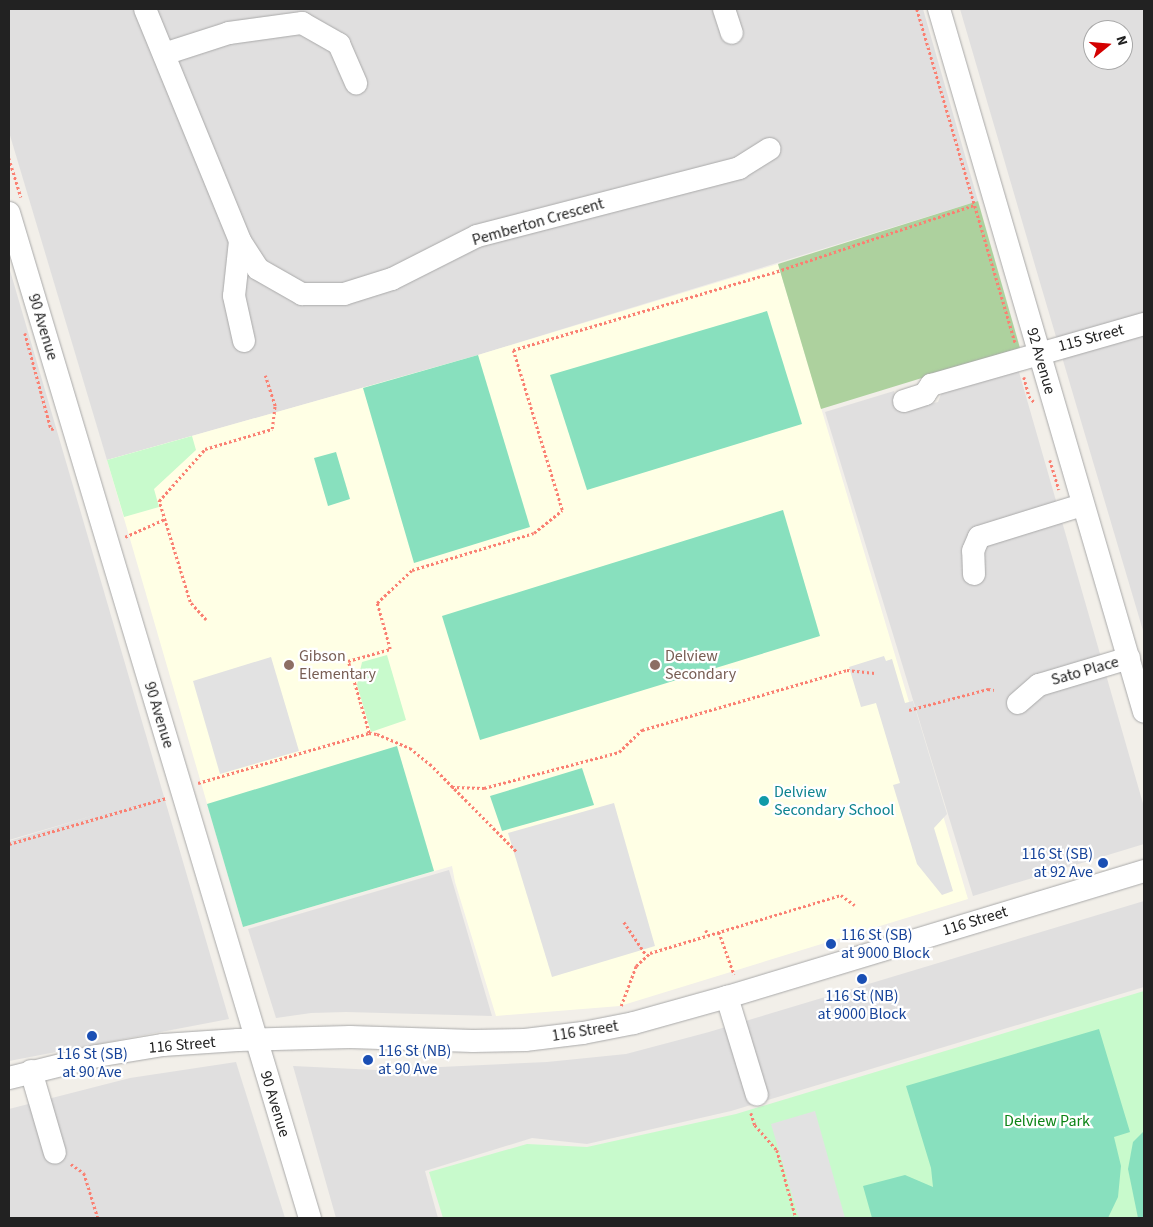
<!DOCTYPE html>
<html>
<head>
<meta charset="utf-8">
<style>
	body { margin:0 }
	#map { position:relative; width:1153px; height:1227px; overflow:hidden; background:#f2efe9; font-family:"Source Sans 3",sans-serif }
	div>[style] { position:absolute }
	.residential>* { inset:0; background:#e0dfdf }
	.education>* { inset:0; background:#ffffe5 }
	.forest>* { inset:0; background:#add19e }
	.park>* { inset:0; background:#c8facc }
	.pitch>* { inset:0; background:#88e0be }
	.parking>* { inset:0; background:#e2e2e2 }
	.path>* { height:2.5px; margin-top:-1.25px; transform-origin:0; background:repeating-linear-gradient(90deg,#fa8072 0 2.5px,transparent 0 5px) }
	.roads { filter:drop-shadow(0 0 1px #a9a9a9) drop-shadow(0 0 1px #a9a9a9) }
	.minor>* { height:22px; margin:-11px; padding:0 11px; transform-origin:11px; border-radius:11px; background:#fff }
	.dots>* { width:14px; height:14px; translate:-50% -50%; box-sizing:border-box; border:2px solid #fff; border-radius:50% }
	span { translate:-50% -50%; white-space:nowrap; text-align:center; line-height:1.15; -webkit-text-stroke:4.5px #fff; paint-order:stroke }
	.street-label { font-size:16px; color:#222 }
	.education-label { font-size:16px; color:#785e54 }
	.left { translate:0 -50%; text-align:left }
	.culture-label { font-size:16px; color:#0d838f }
	.transit-label { font-size:16px; color:#164399 }
	.right { translate:-100% -50%; text-align:right }
	.park-label { font-size:16px; color:#0c8416 }
	.frame { position:absolute; inset:0; border:10px solid #222; pointer-events:none }
	.north { position:absolute; left:1083px; top:20px; width:50px; height:50px; box-sizing:border-box; background:#fff; border:1px solid #a7a7a7; border-radius:50%; rotate:73deg; font-size:14px; font-weight:700; line-height:20px; text-align:center; color:#222 }
	.north::after { content:''; display:block; margin:auto; width:18px; height:22px; background:#d40000; clip-path:polygon(50% 0,100% 100%,50% 72%,0 100%) }
</style>
</head>
<body>
<div id="map">
	<div class="residential">
		<i style="clip-path:polygon(9px 9px,923px 9px,978px 201px,478px 355px,107px 460px,9px 132px)"></i>
		<i style="clip-path:polygon(evenodd,960px 9px,1144px 9px,1144px 634px,1041px 286px,960px 9px,1093px 30px,1123px 30px,1123px 60px,1093px 60px,1093px 30px)"></i>
		<i style="clip-path:polygon(9px 267px,229px 1019px,9px 1061px,9px 841px,95px 815px,9px 840px)"></i>
		<i style="clip-path:polygon(1017px 365px,1144px 807px,1144px 844px,973px 896px,825px 412px,894px 391px,899px 411px,938px 402px,944px 386px)"></i>
		<i style="clip-path:polygon(449px 870px,492px 1016px,346px 1012px,311px 1013px,276px 1018px,248px 929px)"></i>
		<i style="clip-path:polygon(1144px 901px,1144px 987px,731px 1111px,587px 1144px,532px 1138px,425px 1171px,438px 1218px,336px 1218px,293px 1066px,376px 1070px,547px 1062px,626px 1054px,709px 1032px)"></i>
		<i style="clip-path:polygon(236px 1062px,285px 1218px,9px 1218px,9px 1109px,130px 1078px)"></i>
	</div>
	<div class="education">
		<i style="clip-path:polygon(778px 264px,968px 899px,620px 1006px,496px 1016px,455px 882px,452px 866px,243px 927px,107px 460px,478px 355px)"></i>
	</div>
	<div class="forest">
		<i style="clip-path:polygon(978px 201px,1020px 348px,821px 409px,778px 264px)"></i>
	</div>
	<div class="park">
		<i style="clip-path:polygon(192px 436px,196px 450px,154px 489px,159px 507px,124px 517px,107px 460px)"></i>
		<i style="clip-path:polygon(387px 655px,406px 720px,371px 732px,357px 685px,362px 662px)"></i>
		<i style="clip-path:polygon(1144px 991px,1144px 1218px,443px 1218px,429px 1172px,527px 1144px,587px 1147px,736px 1114px)"></i>
	</div>
	<div class="pitch">
		<i style="clip-path:polygon(767px 311px,802px 424px,587px 490px,550px 375px)"></i>
		<i style="clip-path:polygon(478px 355px,530px 527px,414px 563px,363px 388px)"></i>
		<i style="clip-path:polygon(336px 452px,350px 499px,328px 506px,314px 458px)"></i>
		<i style="clip-path:polygon(783px 510px,820px 636px,480px 740px,442px 616px)"></i>
		<i style="clip-path:polygon(397px 746px,434px 871px,243px 927px,207px 804px)"></i>
		<i style="clip-path:polygon(582px 768px,594px 805px,502px 831px,490px 796px)"></i>
		<i style="clip-path:polygon(1099px 1029px,1130px 1132px,1114px 1137px,1121px 1166px,1118px 1197px,1108px 1218px,872px 1218px,863px 1186px,905px 1175px,933px 1187px,931px 1168px,906px 1086px)"></i>
		<i style="clip-path:polygon(1144px 1131px,1144px 1217px,1138px 1218px,1128px 1169px,1133px 1142px)"></i>
	</div>
	<div class="parking">
		<i style="clip-path:polygon(884px 656px,886px 661px,892px 659px,905px 703px,913px 701px,947px 814px,934px 828px,953px 891px,942px 895px,917px 864px,893px 785px,900px 783px,876px 703px,861px 707px,849px 667px)"></i>
		<i style="clip-path:polygon(271px 657px,299px 751px,220px 774px,193px 681px)"></i>
		<i style="clip-path:polygon(614px 803px,655px 946px,552px 977px,508px 833px)"></i>
		<i style="clip-path:polygon(815px 1111px,845px 1218px,799px 1218px,771px 1124px)"></i>
	</div>
	<div class="path">
		<i style="left:917px;top:9px;width:348px;rotate:73.6deg"></i>
		<i style="left:9px;top:158px;width:41px;rotate:72.9deg"></i>
		<i style="left:25px;top:333px;width:99px;rotate:74.8deg"></i>
		<i style="left:51px;top:429px;width:4px;rotate:-14deg"></i>
		<i style="left:1024px;top:377px;width:20px;rotate:75deg"></i>
		<i style="left:1029px;top:396px;width:8px;rotate:50deg"></i>
		<i style="left:1050px;top:460px;width:31px;rotate:73deg"></i>
		<i style="left:125px;top:537px;width:44px;rotate:-24.2deg"></i>
		<i style="left:206px;top:620px;width:24px;rotate:-132deg"></i>
		<i style="left:190px;top:602px;width:106px;rotate:-107.1deg"></i>
		<i style="left:159px;top:501px;width:69px;rotate:-48.5deg"></i>
		<i style="left:205px;top:449px;width:70px;rotate:-16.6deg"></i>
		<i style="left:272px;top:429px;width:23px;rotate:-83deg"></i>
		<i style="left:275px;top:406px;width:32px;rotate:-108deg"></i>
		<i style="left:909px;top:710px;width:82px;rotate:-14.9deg"></i>
		<i style="left:988px;top:689px;width:6px;rotate:9deg"></i>
		<i style="left:369px;top:733px;width:75px;rotate:-106.3deg"></i>
		<i style="left:348px;top:661px;width:44px;rotate:-15.9deg"></i>
		<i style="left:390px;top:649px;width:48px;rotate:-105.8deg"></i>
		<i style="left:377px;top:603px;width:48px;rotate:-43.3deg"></i>
		<i style="left:412px;top:570px;width:127px;rotate:-16.9deg"></i>
		<i style="left:534px;top:533px;width:36px;rotate:-39deg"></i>
		<i style="left:562px;top:510px;width:167px;rotate:-107deg"></i>
		<i style="left:513px;top:350px;width:270px;rotate:-16.6deg"></i>
		<i style="left:772px;top:273px;width:213px;rotate:-18.6deg"></i>
		<i style="left:198px;top:783px;width:178px;rotate:-16.3deg"></i>
		<i style="left:369px;top:733px;width:8px;rotate:7deg"></i>
		<i style="left:377px;top:734px;width:36px;rotate:23deg"></i>
		<i style="left:410px;top:748px;width:26px;rotate:39deg"></i>
		<i style="left:430px;top:764px;width:125px;rotate:45.3deg"></i>
		<i style="left:452px;top:787px;width:32px;rotate:2deg"></i>
		<i style="left:484px;top:788px;width:140px;rotate:-14.9deg"></i>
		<i style="left:619px;top:752px;width:32px;rotate:-44deg"></i>
		<i style="left:642px;top:730px;width:214px;rotate:-16.3deg"></i>
		<i style="left:847px;top:670px;width:28px;rotate:6deg"></i>
		<i style="left:9px;top:844px;width:164px;rotate:-16.3deg"></i>
		<i style="left:624px;top:922px;width:40px;rotate:56deg"></i>
		<i style="left:706px;top:930px;width:5px;rotate:68deg"></i>
		<i style="left:719px;top:932px;width:45px;rotate:70.3deg"></i>
		<i style="left:621px;top:1006px;width:43px;rotate:-69.4deg"></i>
		<i style="left:636px;top:966px;width:19px;rotate:-43deg"></i>
		<i style="left:650px;top:953px;width:200px;rotate:-16.9deg"></i>
		<i style="left:841px;top:895px;width:17px;rotate:36deg"></i>
		<i style="left:751px;top:1113px;width:13px;rotate:72deg"></i>
		<i style="left:755px;top:1125px;width:33px;rotate:49deg"></i>
		<i style="left:777px;top:1150px;width:71px;rotate:74.4deg"></i>
		<i style="left:71px;top:1164px;width:16px;rotate:35deg"></i>
		<i style="left:84px;top:1173px;width:47px;rotate:72.7deg"></i>
	</div>
	<div class="roads">
		<div class="minor">
			<i style="left:145px;top:9px;width:251px;rotate:67.7deg"></i>
			<i style="left:240px;top:241px;width:33px;rotate:57deg"></i>
			<i style="left:258px;top:269px;width:51px;rotate:29.6deg"></i>
			<i style="left:302px;top:294px;width:42px"></i>
			<i style="left:344px;top:294px;width:50px;rotate:-17.4deg"></i>
			<i style="left:392px;top:279px;width:95px;rotate:-26.8deg"></i>
			<i style="left:477px;top:236px;width:271px;rotate:-14.5deg"></i>
			<i style="left:739px;top:168px;width:36px;rotate:-32deg"></i>
			<i style="left:724px;top:9px;width:25px;rotate:72deg"></i>
			<i style="left:939px;top:9px;width:732px;rotate:73.74deg"></i>
			<i style="left:164px;top:54px;width:68px;rotate:-17.9deg"></i>
			<i style="left:229px;top:33px;width:74px;rotate:-7.8deg"></i>
			<i style="left:302px;top:23px;width:43px;rotate:29.6deg"></i>
			<i style="left:339px;top:44px;width:43px;rotate:66.4deg"></i>
			<i style="left:9px;top:213px;width:1049px;rotate:73.33deg"></i>
			<i style="left:240px;top:241px;width:55px;rotate:96.2deg"></i>
			<i style="left:234px;top:296px;width:46px;rotate:77.5deg"></i>
			<i style="left:904px;top:401px;width:22px;rotate:-18deg"></i>
			<i style="left:925px;top:394px;width:11px;rotate:-56deg"></i>
			<i style="left:931px;top:385px;width:222px;rotate:-16deg"></i>
			<i style="left:974px;top:574px;width:23px;rotate:-92deg"></i>
			<i style="left:973px;top:551px;width:15px;rotate:-67deg"></i>
			<i style="left:979px;top:537px;width:108px;rotate:-17.3deg"></i>
			<i style="left:1018px;top:703px;width:28px;rotate:-41deg"></i>
			<i style="left:1039px;top:685px;width:94px;rotate:-16.7deg"></i>
			<i style="left:727px;top:997px;width:102px;rotate:73deg"></i>
			<i style="left:31px;top:1071px;width:85px;rotate:73.7deg"></i>
			<i style="left:9px;top:1078px;width:91px;rotate:-14deg"></i>
			<i style="left:97px;top:1056px;width:67px;rotate:-9.5deg"></i>
			<i style="left:163px;top:1045px;width:75px;rotate:-3.8deg"></i>
			<i style="left:238px;top:1040px;width:112px;rotate:-1.5deg"></i>
			<i style="left:350px;top:1037px;width:123px;rotate:1.9deg"></i>
			<i style="left:473px;top:1041px;width:52px;rotate:-1.1deg"></i>
			<i style="left:525px;top:1040px;width:58px;rotate:-6.9deg"></i>
			<i style="left:583px;top:1033px;width:52px;rotate:-11.1deg"></i>
			<i style="left:634px;top:1023px;width:97px;rotate:-15.6deg"></i>
			<i style="left:727px;top:997px;width:436px;rotate:-16.8deg"></i>
		</div>
	</div>
	<div class="dots">
		<i style="left:289px;top:665px;background:#8d6e63"></i>
		<i style="left:655px;top:665px;background:#8d6e63"></i>
		<i style="left:764px;top:801px;background:#0f9aa8"></i>
		<i style="left:1103px;top:863px;background:#1a4fb4"></i>
		<i style="left:831px;top:944px;background:#1a4fb4"></i>
		<i style="left:862px;top:979px;background:#1a4fb4"></i>
		<i style="left:92px;top:1036px;background:#1a4fb4"></i>
		<i style="left:368px;top:1060px;background:#1a4fb4"></i>
	</div>
	<div class="street-label">
		<span style="left:538px;top:222px;rotate:-16deg">Pemberton Crescent</span>
		<span style="left:43px;top:327px;rotate:73deg">90 Avenue</span>
		<span style="left:1091px;top:338px;rotate:-15deg">115 Street</span>
		<span style="left:1041px;top:361px;rotate:74deg">92 Avenue</span>
		<span style="left:1085px;top:671px;rotate:-16deg">Sato Place</span>
		<span style="left:159px;top:715px;rotate:73deg">90 Avenue</span>
		<span style="left:975px;top:921px;rotate:-17deg">116 Street</span>
		<span style="left:585px;top:1031px;rotate:-9deg">116 Street</span>
		<span style="left:182px;top:1045px;rotate:-5deg">116 Street</span>
		<span style="left:275px;top:1104px;rotate:73deg">90 Avenue</span>
	</div>
	<div class="education-label">
		<span class="left" style="left:299px;top:665px">Gibson<br>Elementary</span>
		<span class="left" style="left:665px;top:665px">Delview<br>Secondary</span>
	</div>
	<div class="culture-label">
		<span class="left" style="left:774px;top:801px">Delview<br>Secondary School</span>
	</div>
	<div class="transit-label">
		<span class="right" style="left:1093px;top:863px">116 St (SB)<br>at 92 Ave</span>
		<span class="left" style="left:841px;top:944px">116 St (SB)<br>at 9000 Block</span>
		<span style="left:862px;top:1005px">116 St (NB)<br>at 9000 Block</span>
		<span class="left" style="left:378px;top:1060px">116 St (NB)<br>at 90 Ave</span>
		<span style="left:92px;top:1063px">116 St (SB)<br>at 90 Ave</span>
	</div>
	<div class="park-label">
		<span style="left:1047px;top:1121px">Delview Park</span>
	</div>
	<div class="frame"></div>
	<div class="north">N</div>
</div>
</body>
</html>
